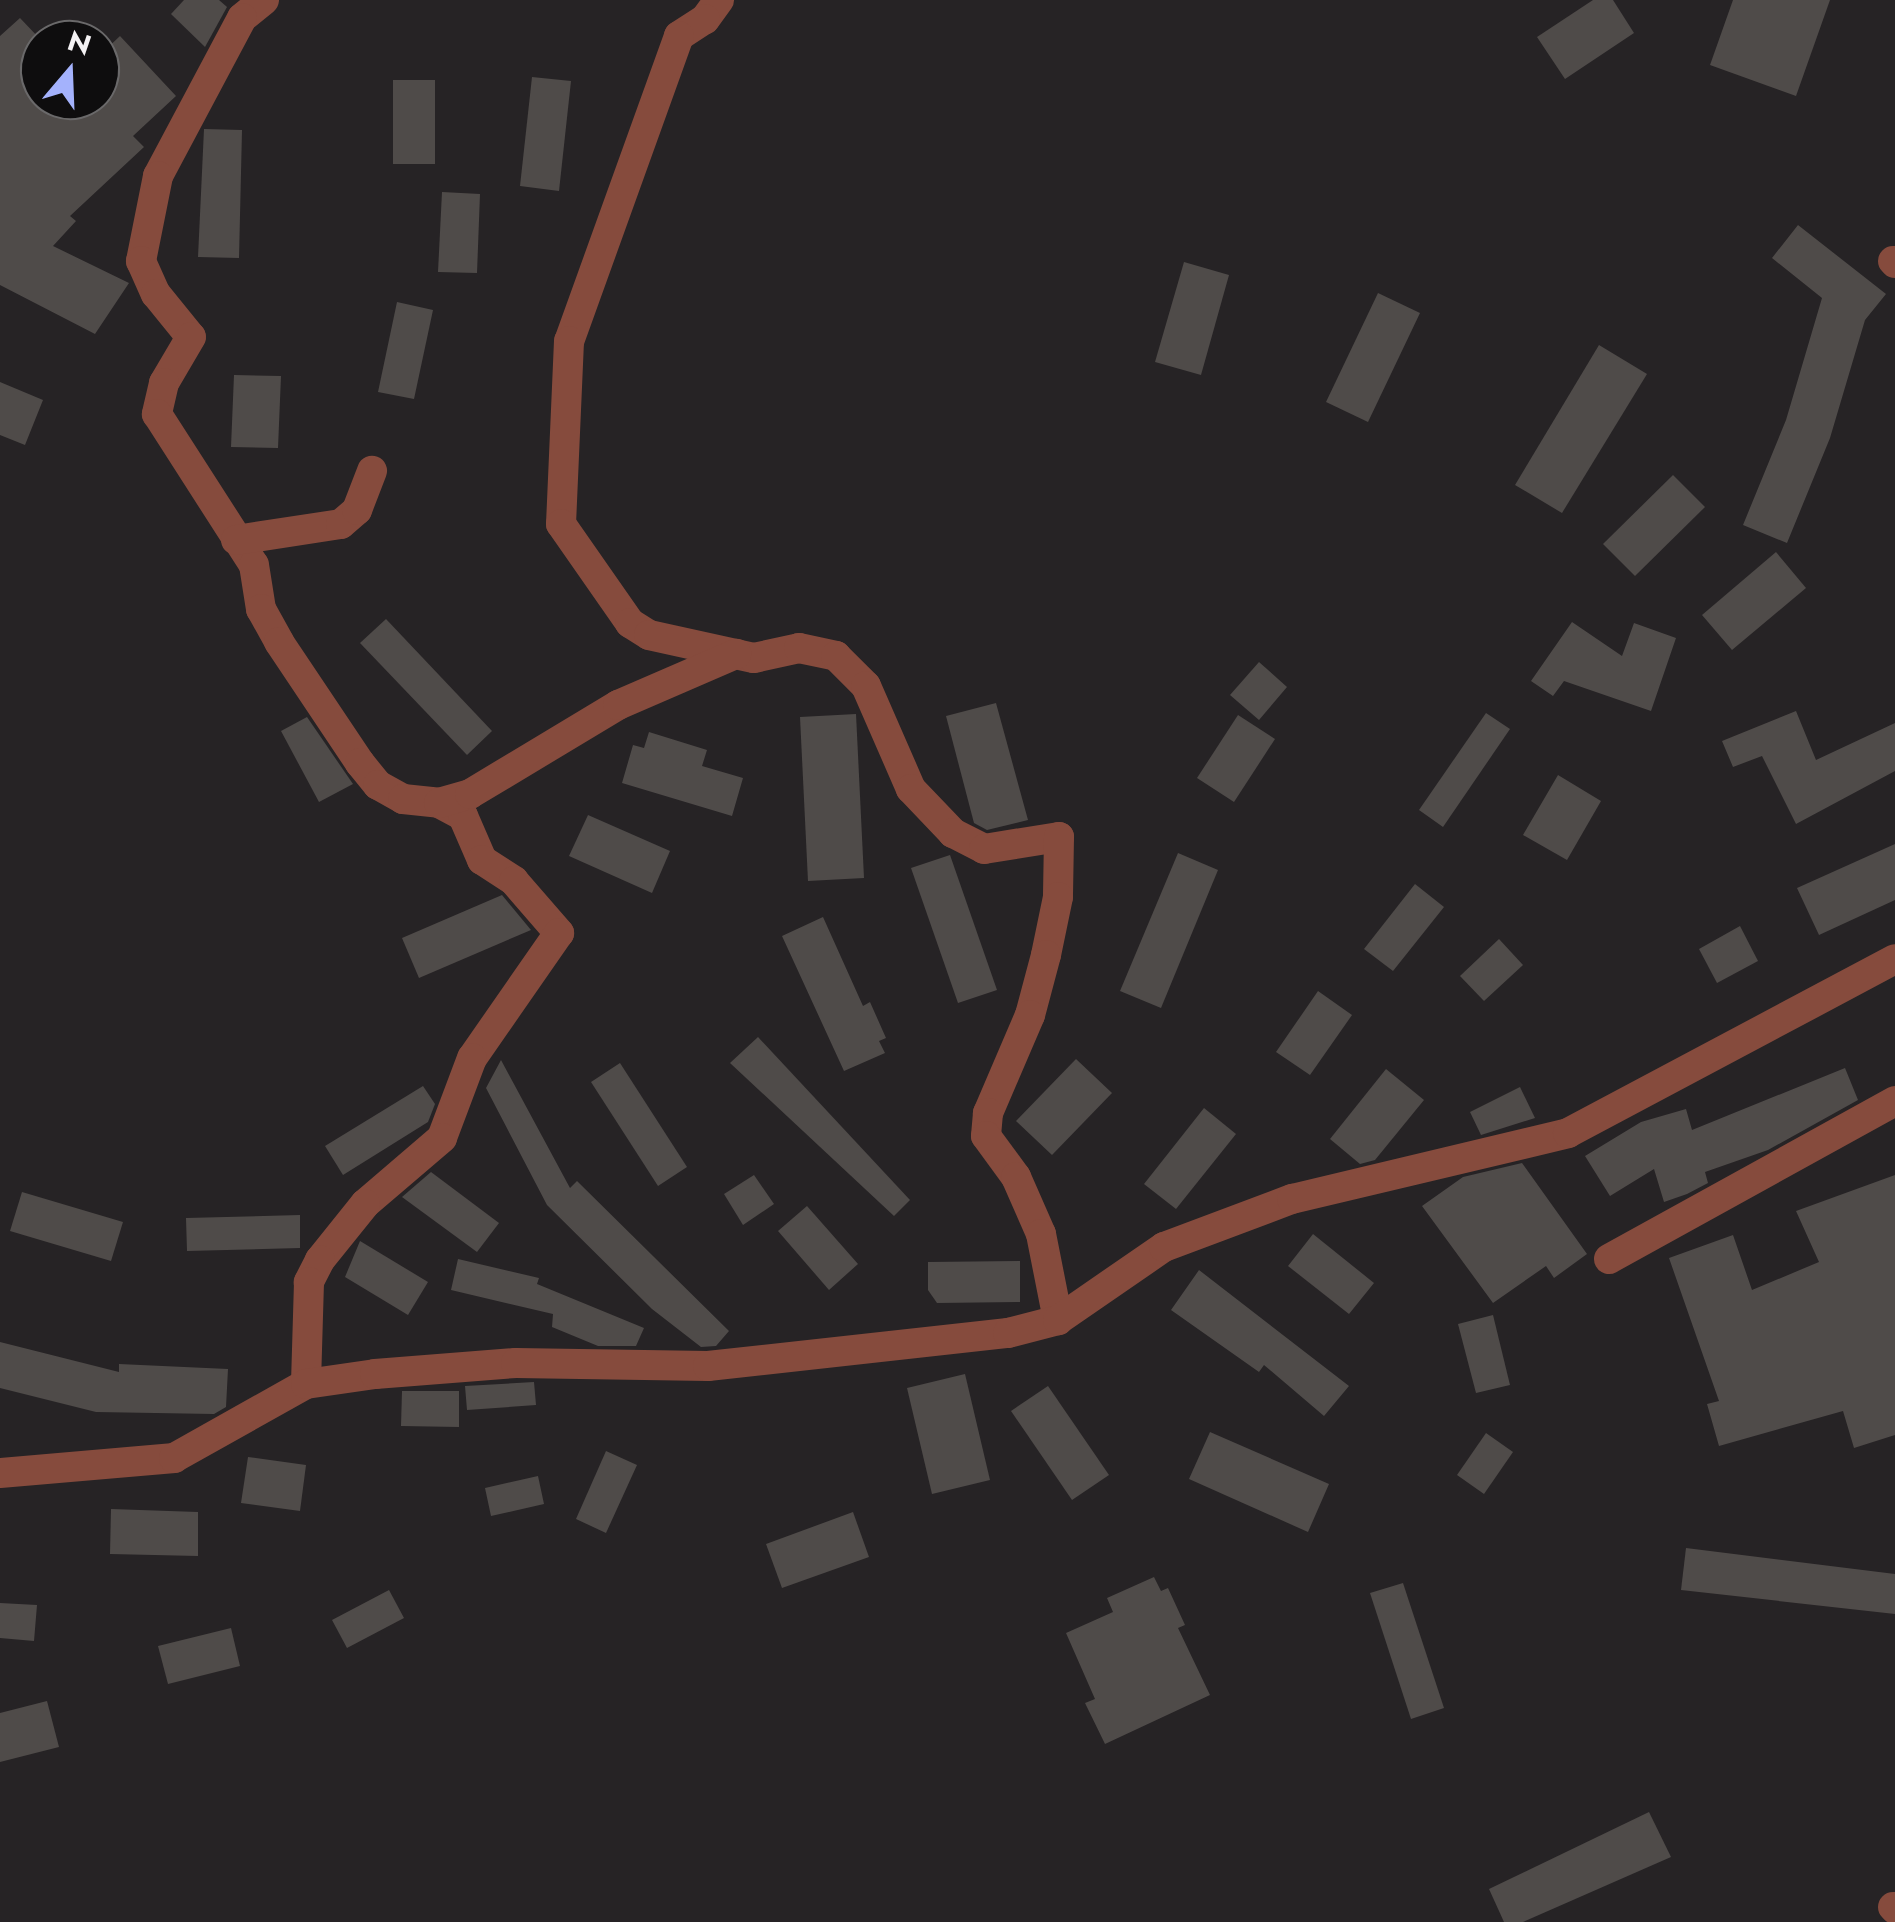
<!DOCTYPE html>
<html>
<head>
<meta charset="utf-8">
<style>
	body { margin:0 }
	#map { position:relative; width:1895px; height:1922px; overflow:hidden; background:#262325; font-family:Jost,sans-serif }
	div>[style] { position:absolute }
	.building>* { inset:0; background:#4f4b49 }
	.minor>* { height:30px; margin:-15px; padding:0 15px; transform-origin:15px; border-radius:15px; background:#864b3d }
	span { translate:-50% -50%; white-space:nowrap; text-align:center; line-height:1.15; -webkit-text-stroke:10px #0e0d0e; paint-order:stroke }
	.north { position:absolute; left:20px; top:20px; width:100px; height:100px; box-sizing:border-box; background:#0e0d0e; border:2px solid #6a696a; border-radius:50%; rotate:19deg; font-size:28px; font-weight:700; line-height:40px; text-align:center; color:#f4f2f4 }
	.north::after { content:''; display:block; margin:auto; width:35px; height:45px; background:#a4b2fc; clip-path:polygon(50% 0,100% 100%,50% 72%,0 100%) }
</style>
</head>
<body>
<div id="map">
	<div class="building">
		<i style="clip-path:polygon(184px 0,219px 0,227px 7px,205px 47px,171px 14px)"></i>
		<i style="clip-path:polygon(1593px 0,1613px 0,1634px 33px,1565px 79px,1537px 37px)"></i>
		<i style="clip-path:polygon(1733px 0,1830px 0,1796px 96px,1710px 65px)"></i>
		<i style="clip-path:polygon(20px 18px,40px 39px,40px 100px,100px 100px,100px 55px,120px 36px,176px 96px,133px 136px,144px 147px,70px 216px,76px 221px,53px 246px,129px 283px,95px 334px,0 285px,0 36px)"></i>
		<i style="clip-path:polygon(532px 77px,571px 81px,559px 191px,520px 186px)"></i>
		<i style="clip-path:polygon(393px 80px,435px 80px,435px 164px,393px 164px)"></i>
		<i style="clip-path:polygon(204px 129px,242px 130px,239px 258px,198px 257px)"></i>
		<i style="clip-path:polygon(442px 192px,480px 194px,477px 273px,438px 272px)"></i>
		<i style="clip-path:polygon(1798px 225px,1886px 294px,1865px 320px,1830px 438px,1787px 543px,1743px 525px,1786px 420px,1822px 298px,1772px 258px)"></i>
		<i style="clip-path:polygon(1184px 262px,1229px 275px,1201px 375px,1155px 362px)"></i>
		<i style="clip-path:polygon(1378px 293px,1420px 313px,1368px 422px,1326px 402px)"></i>
		<i style="clip-path:polygon(397px 302px,433px 310px,414px 399px,378px 392px)"></i>
		<i style="clip-path:polygon(1599px 345px,1647px 374px,1562px 513px,1515px 485px)"></i>
		<i style="clip-path:polygon(234px 375px,281px 376px,278px 448px,231px 447px)"></i>
		<i style="clip-path:polygon(0 382px,43px 400px,25px 445px,0 435px)"></i>
		<i style="clip-path:polygon(1673px 475px,1705px 507px,1635px 576px,1603px 544px)"></i>
		<i style="clip-path:polygon(1776px 552px,1806px 588px,1732px 650px,1702px 615px)"></i>
		<i style="clip-path:polygon(386px 619px,492px 731px,467px 755px,360px 643px)"></i>
		<i style="clip-path:polygon(1572px 622px,1622px 656px,1634px 623px,1676px 638px,1651px 711px,1564px 681px,1553px 696px,1531px 681px)"></i>
		<i style="clip-path:polygon(1259px 662px,1287px 687px,1259px 720px,1230px 695px)"></i>
		<i style="clip-path:polygon(996px 703px,1028px 820px,987px 830px,974px 823px,946px 716px)"></i>
		<i style="clip-path:polygon(1796px 711px,1816px 760px,1895px 723px,1895px 771px,1796px 824px,1762px 756px,1733px 767px,1722px 741px)"></i>
		<i style="clip-path:polygon(1486px 713px,1510px 729px,1443px 827px,1419px 810px)"></i>
		<i style="clip-path:polygon(856px 714px,864px 878px,808px 881px,800px 717px)"></i>
		<i style="clip-path:polygon(1238px 715px,1275px 739px,1234px 802px,1197px 778px)"></i>
		<i style="clip-path:polygon(307px 717px,353px 784px,319px 802px,281px 731px)"></i>
		<i style="clip-path:polygon(649px 732px,707px 750px,702px 766px,743px 778px,732px 816px,622px 783px,633px 745px,644px 748px)"></i>
		<i style="clip-path:polygon(1558px 775px,1601px 801px,1567px 860px,1523px 835px)"></i>
		<i style="clip-path:polygon(588px 815px,670px 851px,652px 893px,569px 856px)"></i>
		<i style="clip-path:polygon(1895px 844px,1895px 900px,1819px 935px,1797px 888px)"></i>
		<i style="clip-path:polygon(1178px 853px,1218px 870px,1161px 1008px,1120px 991px)"></i>
		<i style="clip-path:polygon(950px 855px,997px 990px,958px 1003px,911px 868px)"></i>
		<i style="clip-path:polygon(1415px 884px,1444px 907px,1393px 971px,1364px 949px)"></i>
		<i style="clip-path:polygon(502px 895px,531px 930px,419px 978px,402px 938px)"></i>
		<i style="clip-path:polygon(823px 917px,863px 1006px,870px 1002px,886px 1038px,879px 1041px,885px 1053px,844px 1071px,782px 936px)"></i>
		<i style="clip-path:polygon(1740px 926px,1758px 961px,1717px 983px,1699px 949px)"></i>
		<i style="clip-path:polygon(1499px 939px,1523px 965px,1484px 1001px,1460px 976px)"></i>
		<i style="clip-path:polygon(1318px 991px,1352px 1015px,1310px 1075px,1276px 1052px)"></i>
		<i style="clip-path:polygon(758px 1037px,910px 1200px,894px 1216px,730px 1063px)"></i>
		<i style="clip-path:polygon(1076px 1059px,1112px 1093px,1052px 1155px,1016px 1121px)"></i>
		<i style="clip-path:polygon(501px 1060px,570px 1188px,577px 1181px,729px 1331px,716px 1346px,701px 1347px,652px 1309px,547px 1205px,486px 1088px)"></i>
		<i style="clip-path:polygon(620px 1063px,687px 1167px,658px 1186px,591px 1082px)"></i>
		<i style="clip-path:polygon(1845px 1068px,1858px 1100px,1768px 1150px,1705px 1172px,1708px 1183px,1687px 1194px,1664px 1202px,1654px 1169px,1610px 1196px,1585px 1156px,1641px 1122px,1686px 1109px,1692px 1130px)"></i>
		<i style="clip-path:polygon(1386px 1069px,1424px 1100px,1375px 1160px,1360px 1164px,1330px 1139px)"></i>
		<i style="clip-path:polygon(423px 1086px,435px 1104px,428px 1122px,343px 1175px,325px 1146px)"></i>
		<i style="clip-path:polygon(1520px 1087px,1535px 1118px,1481px 1135px,1470px 1112px)"></i>
		<i style="clip-path:polygon(1204px 1108px,1236px 1134px,1176px 1209px,1144px 1184px)"></i>
		<i style="clip-path:polygon(1522px 1163px,1587px 1254px,1554px 1278px,1546px 1266px,1493px 1303px,1422px 1206px,1463px 1177px)"></i>
		<i style="clip-path:polygon(431px 1172px,499px 1223px,477px 1252px,402px 1197px)"></i>
		<i style="clip-path:polygon(754px 1175px,774px 1204px,743px 1225px,724px 1194px)"></i>
		<i style="clip-path:polygon(1895px 1175px,1895px 1435px,1854px 1448px,1843px 1411px,1719px 1446px,1707px 1404px,1719px 1401px,1669px 1258px,1733px 1235px,1752px 1290px,1819px 1262px,1796px 1211px)"></i>
		<i style="clip-path:polygon(22px 1192px,123px 1222px,111px 1261px,10px 1231px)"></i>
		<i style="clip-path:polygon(807px 1206px,858px 1264px,829px 1290px,778px 1231px)"></i>
		<i style="clip-path:polygon(300px 1215px,300px 1248px,187px 1251px,186px 1218px)"></i>
		<i style="clip-path:polygon(1313px 1234px,1374px 1283px,1349px 1314px,1288px 1266px)"></i>
		<i style="clip-path:polygon(360px 1241px,428px 1282px,408px 1315px,345px 1277px)"></i>
		<i style="clip-path:polygon(458px 1259px,539px 1278px,537px 1284px,644px 1328px,636px 1346px,598px 1346px,552px 1327px,553px 1314px,451px 1290px)"></i>
		<i style="clip-path:polygon(1020px 1261px,1020px 1302px,937px 1303px,928px 1290px,928px 1262px)"></i>
		<i style="clip-path:polygon(1199px 1270px,1349px 1386px,1324px 1416px,1264px 1365px,1259px 1372px,1171px 1310px)"></i>
		<i style="clip-path:polygon(1493px 1315px,1510px 1385px,1476px 1393px,1458px 1324px)"></i>
		<i style="clip-path:polygon(0 1342px,119px 1372px,119px 1364px,228px 1369px,226px 1407px,214px 1414px,96px 1412px,0 1388px)"></i>
		<i style="clip-path:polygon(965px 1374px,990px 1480px,932px 1494px,907px 1388px)"></i>
		<i style="clip-path:polygon(534px 1382px,536px 1405px,467px 1410px,465px 1386px)"></i>
		<i style="clip-path:polygon(1048px 1386px,1109px 1475px,1072px 1500px,1011px 1411px)"></i>
		<i style="clip-path:polygon(402px 1391px,459px 1391px,459px 1427px,401px 1426px)"></i>
		<i style="clip-path:polygon(1210px 1432px,1329px 1484px,1308px 1532px,1189px 1479px)"></i>
		<i style="clip-path:polygon(1486px 1433px,1513px 1452px,1484px 1494px,1457px 1475px)"></i>
		<i style="clip-path:polygon(606px 1451px,637px 1465px,606px 1533px,576px 1519px)"></i>
		<i style="clip-path:polygon(248px 1457px,306px 1465px,300px 1511px,241px 1503px)"></i>
		<i style="clip-path:polygon(538px 1476px,544px 1504px,491px 1516px,485px 1488px)"></i>
		<i style="clip-path:polygon(111px 1509px,198px 1512px,198px 1556px,110px 1554px)"></i>
		<i style="clip-path:polygon(853px 1512px,869px 1557px,782px 1588px,766px 1544px)"></i>
		<i style="clip-path:polygon(1686px 1548px,1895px 1574px,1895px 1614px,1681px 1590px)"></i>
		<i style="clip-path:polygon(1154px 1577px,1161px 1591px,1168px 1588px,1185px 1625px,1178px 1628px,1210px 1695px,1105px 1744px,1085px 1703px,1095px 1699px,1066px 1633px,1113px 1612px,1107px 1598px)"></i>
		<i style="clip-path:polygon(1403px 1583px,1444px 1708px,1411px 1719px,1370px 1593px)"></i>
		<i style="clip-path:polygon(389px 1590px,404px 1618px,347px 1648px,332px 1620px)"></i>
		<i style="clip-path:polygon(0 1603px,37px 1605px,34px 1641px,0 1638px)"></i>
		<i style="clip-path:polygon(231px 1628px,240px 1666px,168px 1684px,158px 1646px)"></i>
		<i style="clip-path:polygon(47px 1701px,59px 1747px,0 1762px,0 1713px)"></i>
		<i style="clip-path:polygon(1649px 1812px,1671px 1857px,1523px 1922px,1504px 1922px,1489px 1889px)"></i>
	</div>
	<div class="minor">
		<i style="left:264px;top:0;width:28px;rotate:141deg"></i>
		<i style="left:242px;top:18px;width:179px;rotate:118deg"></i>
		<i style="left:158px;top:176px;width:87px;rotate:101.3deg"></i>
		<i style="left:141px;top:261px;width:36px;rotate:66deg"></i>
		<i style="left:156px;top:294px;width:55px;rotate:50.9deg"></i>
		<i style="left:191px;top:337px;width:53px;rotate:120.4deg"></i>
		<i style="left:164px;top:383px;width:32px;rotate:103deg"></i>
		<i style="left:157px;top:414px;width:179px;rotate:57.3deg"></i>
		<i style="left:254px;top:565px;width:45px;rotate:81deg"></i>
		<i style="left:261px;top:609px;width:38px;rotate:61deg"></i>
		<i style="left:279px;top:642px;width:146px;rotate:56.2deg"></i>
		<i style="left:360px;top:763px;width:28px;rotate:51deg"></i>
		<i style="left:378px;top:785px;width:29px;rotate:29deg"></i>
		<i style="left:403px;top:799px;width:36px;rotate:6deg"></i>
		<i style="left:439px;top:803px;width:27px;rotate:28deg"></i>
		<i style="left:463px;top:816px;width:48px;rotate:66.6deg"></i>
		<i style="left:482px;top:860px;width:38px;rotate:33deg"></i>
		<i style="left:514px;top:881px;width:69px;rotate:49.1deg"></i>
		<i style="left:559px;top:933px;width:152px;rotate:124.8deg"></i>
		<i style="left:472px;top:1058px;width:85px;rotate:110.6deg"></i>
		<i style="left:442px;top:1138px;width:101px;rotate:139.4deg"></i>
		<i style="left:365px;top:1204px;width:72px;rotate:128.8deg"></i>
		<i style="left:320px;top:1260px;width:25px;rotate:117deg"></i>
		<i style="left:309px;top:1282px;width:102px;rotate:91.7deg"></i>
		<i style="left:719px;top:0;width:24px;rotate:126deg"></i>
		<i style="left:705px;top:19px;width:31px;rotate:147deg"></i>
		<i style="left:679px;top:36px;width:324px;rotate:109.8deg"></i>
		<i style="left:569px;top:341px;width:183px;rotate:92.5deg"></i>
		<i style="left:561px;top:524px;width:121px;rotate:55.1deg"></i>
		<i style="left:630px;top:623px;width:22px;rotate:32deg"></i>
		<i style="left:649px;top:635px;width:107px;rotate:12.4deg"></i>
		<i style="left:754px;top:658px;width:46px;rotate:-12.5deg"></i>
		<i style="left:799px;top:648px;width:38px;rotate:12deg"></i>
		<i style="left:836px;top:656px;width:42px;rotate:45deg"></i>
		<i style="left:866px;top:686px;width:112px;rotate:66.4deg"></i>
		<i style="left:911px;top:789px;width:61px;rotate:46.3deg"></i>
		<i style="left:953px;top:833px;width:35px;rotate:27deg"></i>
		<i style="left:984px;top:849px;width:76px;rotate:-9.1deg"></i>
		<i style="left:1059px;top:837px;width:60px;rotate:91deg"></i>
		<i style="left:1058px;top:897px;width:59px;rotate:101.7deg"></i>
		<i style="left:1046px;top:955px;width:62px;rotate:104.9deg"></i>
		<i style="left:1030px;top:1015px;width:107px;rotate:113.2deg"></i>
		<i style="left:988px;top:1113px;width:23px;rotate:95deg"></i>
		<i style="left:986px;top:1136px;width:51px;rotate:53.8deg"></i>
		<i style="left:1016px;top:1177px;width:62px;rotate:66.3deg"></i>
		<i style="left:1041px;top:1234px;width:88px;rotate:78.8deg"></i>
		<i style="left:1893px;top:261px;width:3px;rotate:45deg"></i>
		<i style="left:236px;top:540px;width:106px;rotate:-8.7deg"></i>
		<i style="left:341px;top:524px;width:21px;rotate:-41deg"></i>
		<i style="left:357px;top:510px;width:42px;rotate:-69deg"></i>
		<i style="left:439px;top:803px;width:32px;rotate:-16deg"></i>
		<i style="left:470px;top:794px;width:173px;rotate:-31deg"></i>
		<i style="left:618px;top:705px;width:129px;rotate:-23.4deg"></i>
		<i style="left:1609px;top:1259px;width:327px;rotate:-28.9deg"></i>
		<i style="left:0;top:1473px;width:175px;rotate:-4.9deg"></i>
		<i style="left:174px;top:1458px;width:151px;rotate:-29.3deg"></i>
		<i style="left:306px;top:1384px;width:70px;rotate:-8.2deg"></i>
		<i style="left:375px;top:1374px;width:141px;rotate:-4.5deg"></i>
		<i style="left:516px;top:1363px;width:192px;rotate:0.9deg"></i>
		<i style="left:708px;top:1366px;width:302px;rotate:-6.3deg"></i>
		<i style="left:1008px;top:1333px;width:52px;rotate:-14.6deg"></i>
		<i style="left:1058px;top:1320px;width:129px;rotate:-34.6deg"></i>
		<i style="left:1164px;top:1247px;width:137px;rotate:-20.6deg"></i>
		<i style="left:1292px;top:1199px;width:284px;rotate:-13.4deg"></i>
		<i style="left:1568px;top:1133px;width:370px;rotate:-28deg"></i>
		<i style="left:1893px;top:1907px;width:3px;rotate:45deg"></i>
	</div>
	<div class="north">N</div>
</div>
</body>
</html>
